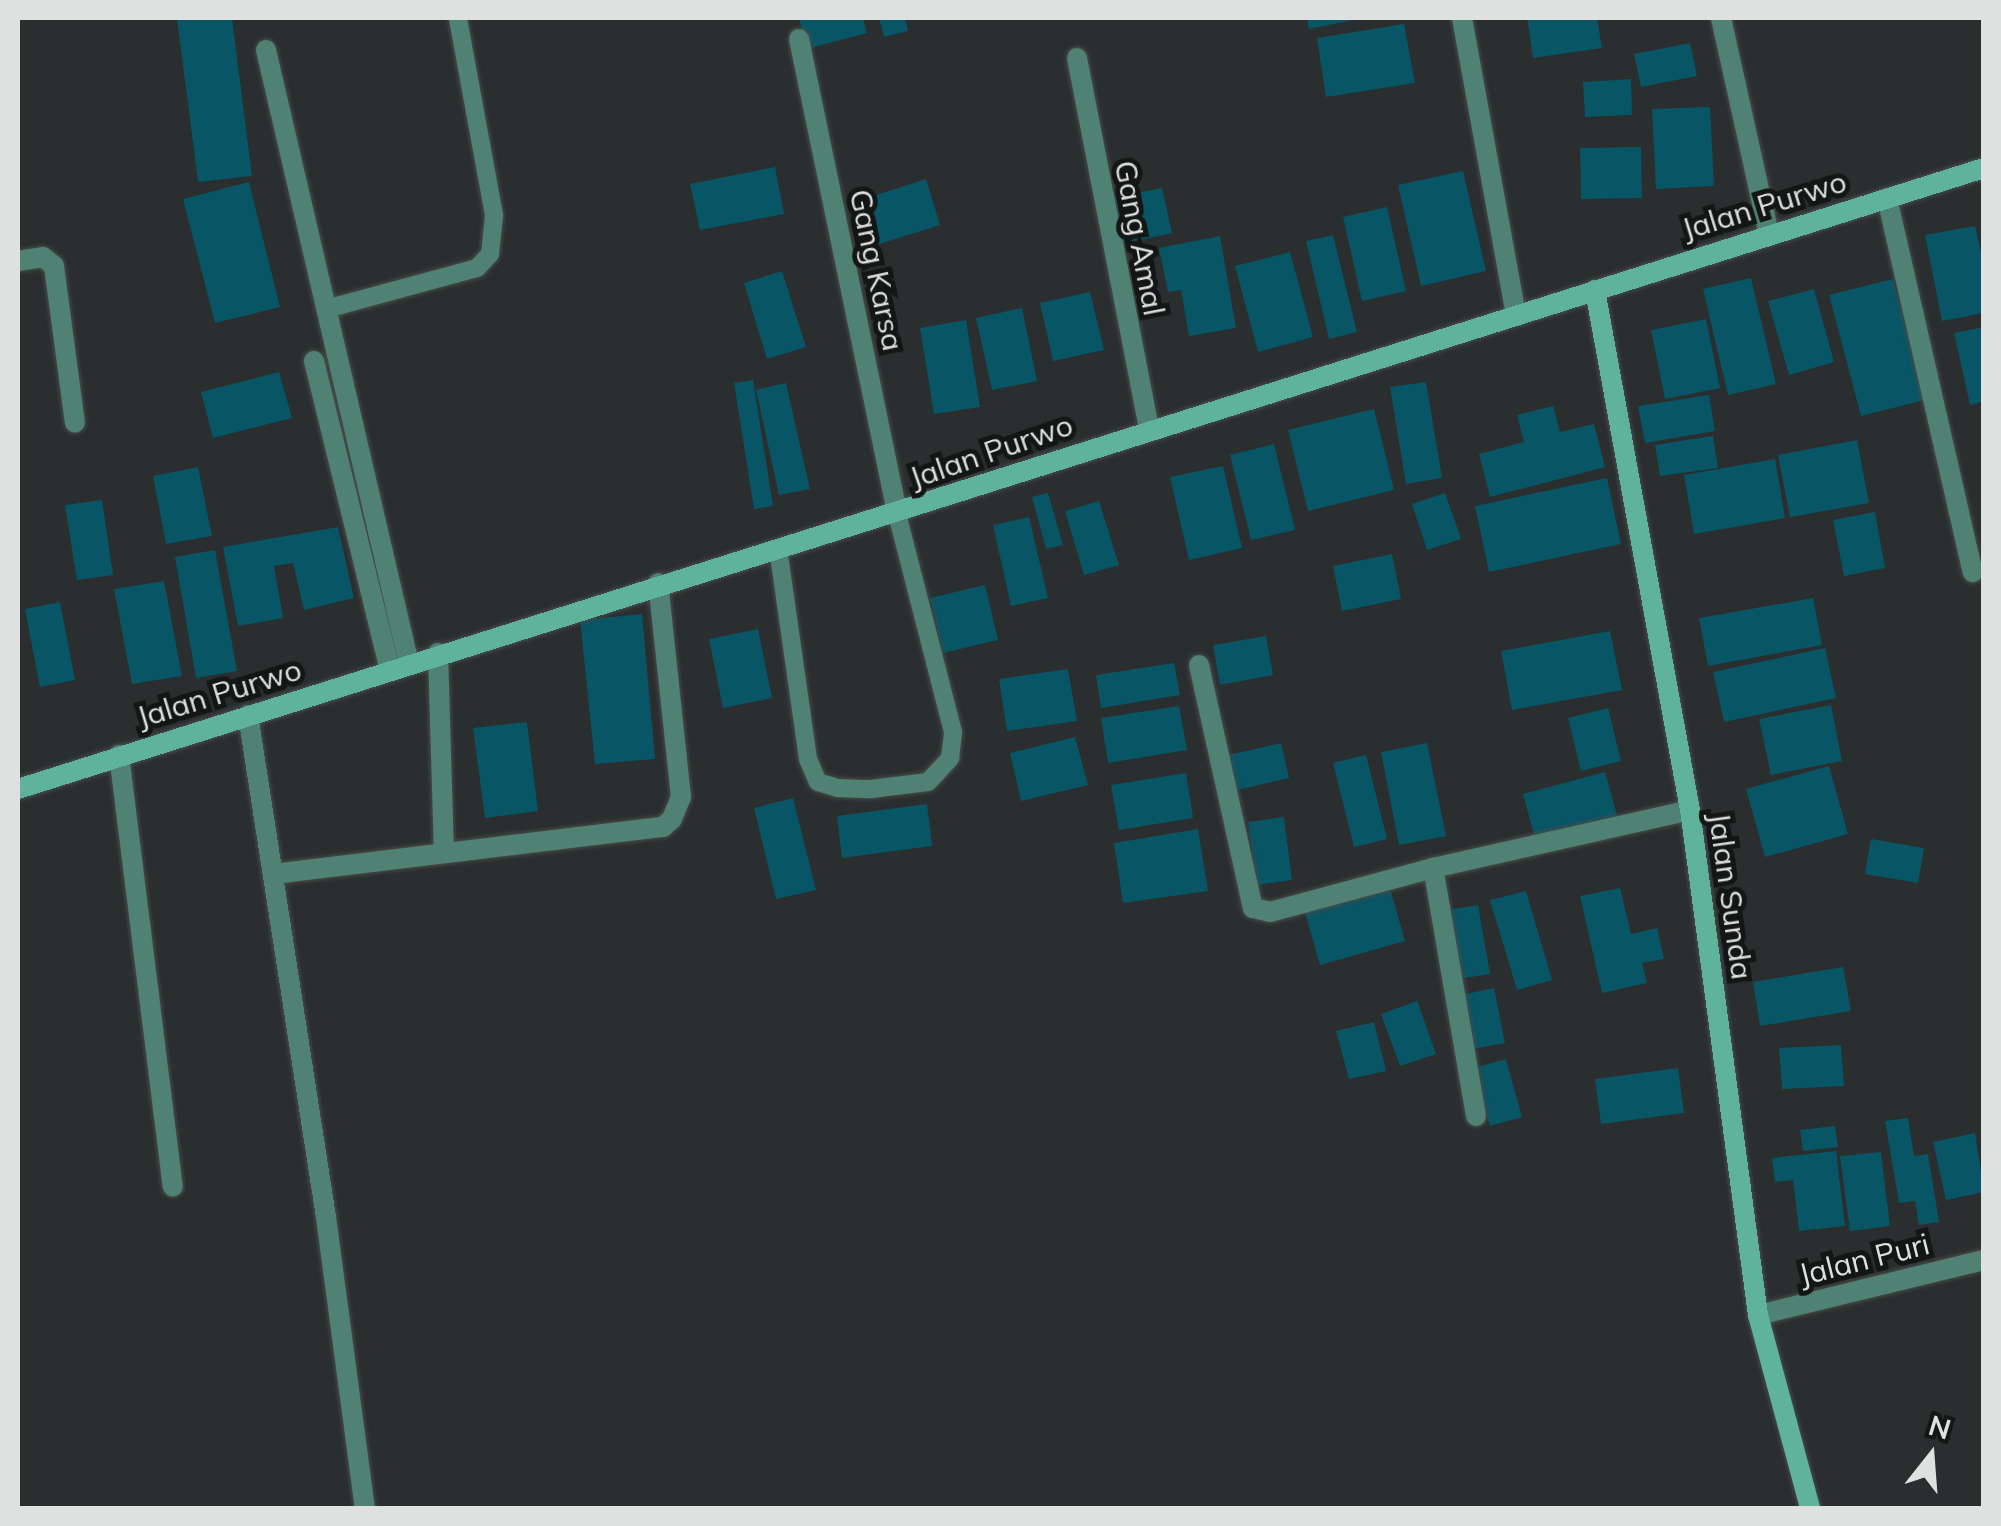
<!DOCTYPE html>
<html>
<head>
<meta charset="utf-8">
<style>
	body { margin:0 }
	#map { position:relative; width:2001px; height:1526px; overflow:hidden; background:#2a2e2e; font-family:Mulish,sans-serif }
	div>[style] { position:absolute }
	.building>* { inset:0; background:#085566 }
	.roads { filter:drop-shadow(0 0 2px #474b4a) drop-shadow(0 0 2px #474b4a) }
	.lane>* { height:18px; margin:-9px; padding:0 9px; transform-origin:9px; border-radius:9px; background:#508273 }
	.street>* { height:20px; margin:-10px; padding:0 10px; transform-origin:10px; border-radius:10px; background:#508273 }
	.secondary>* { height:20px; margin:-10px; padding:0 10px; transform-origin:10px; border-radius:10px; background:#5fb39b }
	span { translate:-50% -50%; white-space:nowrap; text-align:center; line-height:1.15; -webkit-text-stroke:10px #141616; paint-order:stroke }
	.street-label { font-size:30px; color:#dee1e0 }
	.frame { position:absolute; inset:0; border:20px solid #dee1e0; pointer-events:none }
	.north { position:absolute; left:1881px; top:1406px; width:100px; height:100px; -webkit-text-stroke:8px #141616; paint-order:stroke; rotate:17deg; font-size:28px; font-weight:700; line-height:40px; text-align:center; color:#dee1e0 }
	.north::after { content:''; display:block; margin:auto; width:35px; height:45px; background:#dee1e0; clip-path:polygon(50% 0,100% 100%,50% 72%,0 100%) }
</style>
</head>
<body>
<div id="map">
	<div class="building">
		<i style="clip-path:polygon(177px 18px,232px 18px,252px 176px,198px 182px)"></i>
		<i style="clip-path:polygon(799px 18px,863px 18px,867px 33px,807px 49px)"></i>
		<i style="clip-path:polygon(879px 18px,905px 18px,908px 31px,884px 37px)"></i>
		<i style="clip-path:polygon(1307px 18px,1357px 18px,1357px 19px,1309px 29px)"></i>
		<i style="clip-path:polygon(1527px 18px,1597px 18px,1602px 48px,1533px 58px)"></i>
		<i style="clip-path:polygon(1404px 24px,1415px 83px,1326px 97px,1317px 38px)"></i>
		<i style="clip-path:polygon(1690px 43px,1697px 76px,1641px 87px,1634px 54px)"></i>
		<i style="clip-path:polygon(1631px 79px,1632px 115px,1585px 117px,1583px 82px)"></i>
		<i style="clip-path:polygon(1710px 107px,1714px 186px,1656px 189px,1652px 109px)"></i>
		<i style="clip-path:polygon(1641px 147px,1642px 198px,1581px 199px,1580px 148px)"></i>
		<i style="clip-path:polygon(775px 167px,784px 214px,700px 230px,690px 184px)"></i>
		<i style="clip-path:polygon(1463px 171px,1486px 271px,1421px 286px,1398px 185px)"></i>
		<i style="clip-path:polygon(926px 179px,940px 225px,873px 246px,858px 201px)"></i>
		<i style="clip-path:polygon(249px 182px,280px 307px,215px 323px,183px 199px)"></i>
		<i style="clip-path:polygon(1162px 188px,1172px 233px,1122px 244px,1111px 198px)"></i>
		<i style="clip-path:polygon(1387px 207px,1406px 291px,1362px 301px,1343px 217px)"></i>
		<i style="clip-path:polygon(1975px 226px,1984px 266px,1984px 313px,1942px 321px,1925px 235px)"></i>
		<i style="clip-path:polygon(1333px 235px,1357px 332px,1329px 339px,1306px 241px)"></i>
		<i style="clip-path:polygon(1220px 236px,1236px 328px,1189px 336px,1181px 290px,1168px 292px,1159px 248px)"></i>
		<i style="clip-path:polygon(1290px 252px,1313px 337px,1258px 352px,1235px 266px)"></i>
		<i style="clip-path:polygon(782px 271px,806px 347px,767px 359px,744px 283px)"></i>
		<i style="clip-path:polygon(1751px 278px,1776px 384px,1728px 395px,1703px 289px)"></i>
		<i style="clip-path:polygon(1893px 279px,1925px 400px,1861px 416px,1829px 295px)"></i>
		<i style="clip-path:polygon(1814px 289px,1834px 362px,1789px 375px,1768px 301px)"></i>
		<i style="clip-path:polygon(1090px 292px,1104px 350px,1053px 361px,1040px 303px)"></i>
		<i style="clip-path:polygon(1022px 308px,1037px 381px,992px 390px,976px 318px)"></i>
		<i style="clip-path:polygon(1706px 319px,1720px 388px,1665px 399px,1651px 330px)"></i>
		<i style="clip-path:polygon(966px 320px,980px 407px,934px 414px,920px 328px)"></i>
		<i style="clip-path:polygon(1984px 327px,1984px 401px,1970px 405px,1954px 333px)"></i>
		<i style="clip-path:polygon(279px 372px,292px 418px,213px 438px,201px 392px)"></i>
		<i style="clip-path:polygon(753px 380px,773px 506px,754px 509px,734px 383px)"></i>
		<i style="clip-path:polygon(1426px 382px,1442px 478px,1406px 484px,1390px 387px)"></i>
		<i style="clip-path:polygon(786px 383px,810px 489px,779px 495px,756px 390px)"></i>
		<i style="clip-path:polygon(1709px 395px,1715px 431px,1645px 443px,1638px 406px)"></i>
		<i style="clip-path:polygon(1553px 406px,1560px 432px,1594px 424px,1605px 467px,1490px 497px,1479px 454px,1524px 442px,1517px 415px)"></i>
		<i style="clip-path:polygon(1374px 409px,1394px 490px,1308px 511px,1288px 430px)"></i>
		<i style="clip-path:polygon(1713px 436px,1718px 468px,1660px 476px,1655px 445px)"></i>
		<i style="clip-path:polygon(1857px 440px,1869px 503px,1790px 517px,1778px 455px)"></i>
		<i style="clip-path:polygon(1274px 444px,1295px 530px,1251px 540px,1230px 455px)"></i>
		<i style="clip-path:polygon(1775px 459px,1785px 518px,1694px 534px,1684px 475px)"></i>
		<i style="clip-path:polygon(1223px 466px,1242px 548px,1189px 560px,1170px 477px)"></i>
		<i style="clip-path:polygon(198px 467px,212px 536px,166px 544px,153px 476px)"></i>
		<i style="clip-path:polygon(1607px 478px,1621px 544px,1489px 572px,1475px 506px)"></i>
		<i style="clip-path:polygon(1048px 493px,1063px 545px,1046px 549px,1032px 497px)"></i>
		<i style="clip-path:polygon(1445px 493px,1461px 539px,1427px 550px,1412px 504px)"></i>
		<i style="clip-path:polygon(102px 500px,113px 575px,77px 580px,65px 505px)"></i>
		<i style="clip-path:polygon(1099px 501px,1119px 565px,1084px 575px,1065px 511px)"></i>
		<i style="clip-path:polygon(1875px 512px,1885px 568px,1844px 576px,1833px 520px)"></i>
		<i style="clip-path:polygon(1029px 517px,1048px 598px,1011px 606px,993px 525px)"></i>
		<i style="clip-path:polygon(338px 527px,354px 598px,304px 610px,293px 563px,274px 566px,283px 618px,238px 626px,223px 547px)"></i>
		<i style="clip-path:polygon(215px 550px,237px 671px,196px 678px,175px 557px)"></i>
		<i style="clip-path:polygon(1392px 554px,1401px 599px,1342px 611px,1333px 566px)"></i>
		<i style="clip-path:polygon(164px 581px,182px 676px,132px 684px,114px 589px)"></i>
		<i style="clip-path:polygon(985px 585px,998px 640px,943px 653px,930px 598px)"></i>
		<i style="clip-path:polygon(1813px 598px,1822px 645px,1708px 666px,1699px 618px)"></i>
		<i style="clip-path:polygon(60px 602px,75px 680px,40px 687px,25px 609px)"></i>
		<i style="clip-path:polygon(642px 614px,655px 759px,595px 764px,580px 620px)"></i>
		<i style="clip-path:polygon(758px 629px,772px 698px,723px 708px,709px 639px)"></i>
		<i style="clip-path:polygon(1610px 631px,1622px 690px,1512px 710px,1501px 651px)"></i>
		<i style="clip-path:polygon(1266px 636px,1273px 675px,1220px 685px,1213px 645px)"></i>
		<i style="clip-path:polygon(1825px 648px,1836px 698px,1724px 722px,1713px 672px)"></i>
		<i style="clip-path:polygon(1174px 663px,1180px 695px,1101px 708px,1096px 675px)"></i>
		<i style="clip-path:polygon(1068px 669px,1077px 721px,1007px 731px,999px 679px)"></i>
		<i style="clip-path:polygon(1831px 705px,1842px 761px,1771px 775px,1759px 719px)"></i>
		<i style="clip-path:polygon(1179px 706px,1187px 750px,1108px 763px,1101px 718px)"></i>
		<i style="clip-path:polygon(1608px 708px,1621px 761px,1581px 771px,1568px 718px)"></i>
		<i style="clip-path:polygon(527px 722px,538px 811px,485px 818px,473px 728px)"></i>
		<i style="clip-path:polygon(1075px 737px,1088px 785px,1021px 801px,1010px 753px)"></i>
		<i style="clip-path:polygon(1281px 743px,1289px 778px,1228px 792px,1220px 757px)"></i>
		<i style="clip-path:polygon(1427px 743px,1446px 836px,1399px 845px,1381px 752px)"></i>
		<i style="clip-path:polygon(1366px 755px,1387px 839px,1354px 847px,1333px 763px)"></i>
		<i style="clip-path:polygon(1829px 766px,1848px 834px,1765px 857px,1746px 789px)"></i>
		<i style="clip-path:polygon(1605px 772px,1618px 819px,1536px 842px,1523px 794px)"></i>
		<i style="clip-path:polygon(1186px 773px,1193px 818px,1119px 830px,1111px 785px)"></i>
		<i style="clip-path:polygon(793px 798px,816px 890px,776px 899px,754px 808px)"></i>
		<i style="clip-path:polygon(927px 804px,932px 846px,842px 858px,837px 816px)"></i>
		<i style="clip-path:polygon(1284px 817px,1292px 880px,1257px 885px,1248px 822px)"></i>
		<i style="clip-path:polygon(1198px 829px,1208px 891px,1123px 903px,1114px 843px)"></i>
		<i style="clip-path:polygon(1871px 839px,1924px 848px,1918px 883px,1865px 874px)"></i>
		<i style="clip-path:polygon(1389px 885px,1405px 941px,1320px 965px,1304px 909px)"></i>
		<i style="clip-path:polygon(1620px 888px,1631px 934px,1657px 928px,1664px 959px,1642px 963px,1647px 983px,1602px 993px,1580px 896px)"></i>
		<i style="clip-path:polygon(1526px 891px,1552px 980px,1517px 990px,1490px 900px)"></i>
		<i style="clip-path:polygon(1478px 905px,1490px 974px,1458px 979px,1446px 910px)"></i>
		<i style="clip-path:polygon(1843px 967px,1851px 1011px,1760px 1026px,1753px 982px)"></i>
		<i style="clip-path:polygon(1494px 988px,1505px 1043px,1473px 1049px,1461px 995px)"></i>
		<i style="clip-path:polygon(1417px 1001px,1436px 1054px,1400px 1066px,1381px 1014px)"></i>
		<i style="clip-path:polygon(1374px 1022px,1386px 1071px,1349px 1079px,1336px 1031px)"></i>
		<i style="clip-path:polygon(1841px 1045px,1844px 1086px,1782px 1089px,1779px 1048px)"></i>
		<i style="clip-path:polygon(1506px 1059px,1522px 1117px,1490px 1126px,1474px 1068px)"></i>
		<i style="clip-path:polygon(1678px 1068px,1684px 1113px,1601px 1124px,1595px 1079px)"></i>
		<i style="clip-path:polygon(1908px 1118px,1914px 1156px,1928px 1154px,1939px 1222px,1919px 1225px,1915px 1201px,1899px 1203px,1885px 1121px)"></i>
		<i style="clip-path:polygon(1835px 1126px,1838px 1147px,1803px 1151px,1800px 1130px)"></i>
		<i style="clip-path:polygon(1975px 1133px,1984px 1192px,1946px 1200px,1933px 1142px)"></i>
		<i style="clip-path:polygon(1836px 1151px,1845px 1226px,1799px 1231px,1793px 1180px,1775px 1182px,1772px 1158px)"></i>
		<i style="clip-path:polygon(1881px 1152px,1890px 1226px,1850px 1231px,1840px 1156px)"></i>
	</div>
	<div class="roads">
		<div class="lane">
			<i style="left:326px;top:309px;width:156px;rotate:-15.2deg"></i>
			<i style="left:477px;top:268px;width:19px;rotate:-47deg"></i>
			<i style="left:490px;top:254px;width:39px;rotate:-84deg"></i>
			<i style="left:494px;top:215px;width:200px;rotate:-100.4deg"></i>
			<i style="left:778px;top:548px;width:213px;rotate:81.9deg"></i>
			<i style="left:808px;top:759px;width:25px;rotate:67deg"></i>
			<i style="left:818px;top:782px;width:21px;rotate:17deg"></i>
			<i style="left:838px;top:788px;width:33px;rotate:2deg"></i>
			<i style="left:871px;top:789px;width:57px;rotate:-7deg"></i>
			<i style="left:928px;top:782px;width:33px;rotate:-47deg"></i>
			<i style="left:950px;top:758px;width:26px;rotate:-83deg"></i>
			<i style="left:953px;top:732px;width:225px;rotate:-104.4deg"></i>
		</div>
		<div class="street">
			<i style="left:1462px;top:18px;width:303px;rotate:79.7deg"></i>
			<i style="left:1721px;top:18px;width:221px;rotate:77.5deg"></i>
			<i style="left:799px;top:39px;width:485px;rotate:78.3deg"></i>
			<i style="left:266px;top:50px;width:630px;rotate:76.89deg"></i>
			<i style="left:1077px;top:58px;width:378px;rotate:79deg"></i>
			<i style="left:1887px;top:198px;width:384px;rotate:77.1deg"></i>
			<i style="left:18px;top:261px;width:25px;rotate:-9deg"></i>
			<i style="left:43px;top:257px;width:14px;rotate:39deg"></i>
			<i style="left:54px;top:266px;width:158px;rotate:82.4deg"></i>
			<i style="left:314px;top:361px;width:319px;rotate:76.2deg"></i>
			<i style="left:438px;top:653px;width:200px;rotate:88.3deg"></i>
			<i style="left:1199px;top:665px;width:249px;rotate:77.5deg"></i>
			<i style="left:1253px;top:908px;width:17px;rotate:13deg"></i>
			<i style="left:1270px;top:912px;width:169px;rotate:-15.1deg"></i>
			<i style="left:248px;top:715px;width:508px;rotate:81.17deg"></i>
			<i style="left:326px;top:1217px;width:294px;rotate:82.4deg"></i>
			<i style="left:119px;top:755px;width:435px;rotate:82.9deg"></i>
			<i style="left:273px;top:874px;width:393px;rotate:-6.9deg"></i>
			<i style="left:663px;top:827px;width:12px;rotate:-42deg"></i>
			<i style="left:672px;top:819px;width:24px;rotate:-68deg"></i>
			<i style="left:681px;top:797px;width:215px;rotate:-96.1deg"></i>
			<i style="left:1476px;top:1116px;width:252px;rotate:-99.8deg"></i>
			<i style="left:1433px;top:868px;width:263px;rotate:-12.7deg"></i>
			<i style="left:1758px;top:1315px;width:233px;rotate:-13.7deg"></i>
		</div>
		<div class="secondary">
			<i style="left:1595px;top:290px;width:529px;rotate:79.65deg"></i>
			<i style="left:1690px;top:810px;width:510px;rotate:82.33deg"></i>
			<i style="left:1758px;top:1315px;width:200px;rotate:74.9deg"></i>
			<i style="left:18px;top:789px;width:2062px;rotate:-17.53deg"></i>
		</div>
	</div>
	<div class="street-label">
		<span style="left:1764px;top:205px;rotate:-17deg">Jalan Purwo</span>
		<span style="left:1140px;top:238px;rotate:79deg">Gang Amal</span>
		<span style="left:877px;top:270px;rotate:78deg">Gang Karsa</span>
		<span style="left:991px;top:451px;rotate:-19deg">Jalan Purwo</span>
		<span style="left:219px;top:693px;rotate:-17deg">Jalan Purwo</span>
		<span style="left:1731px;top:896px;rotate:82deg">Jalan Sunda</span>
		<span style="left:1864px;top:1259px;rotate:-14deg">Jalan Puri</span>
	</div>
	<div class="frame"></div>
	<div class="north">N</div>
</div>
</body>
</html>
